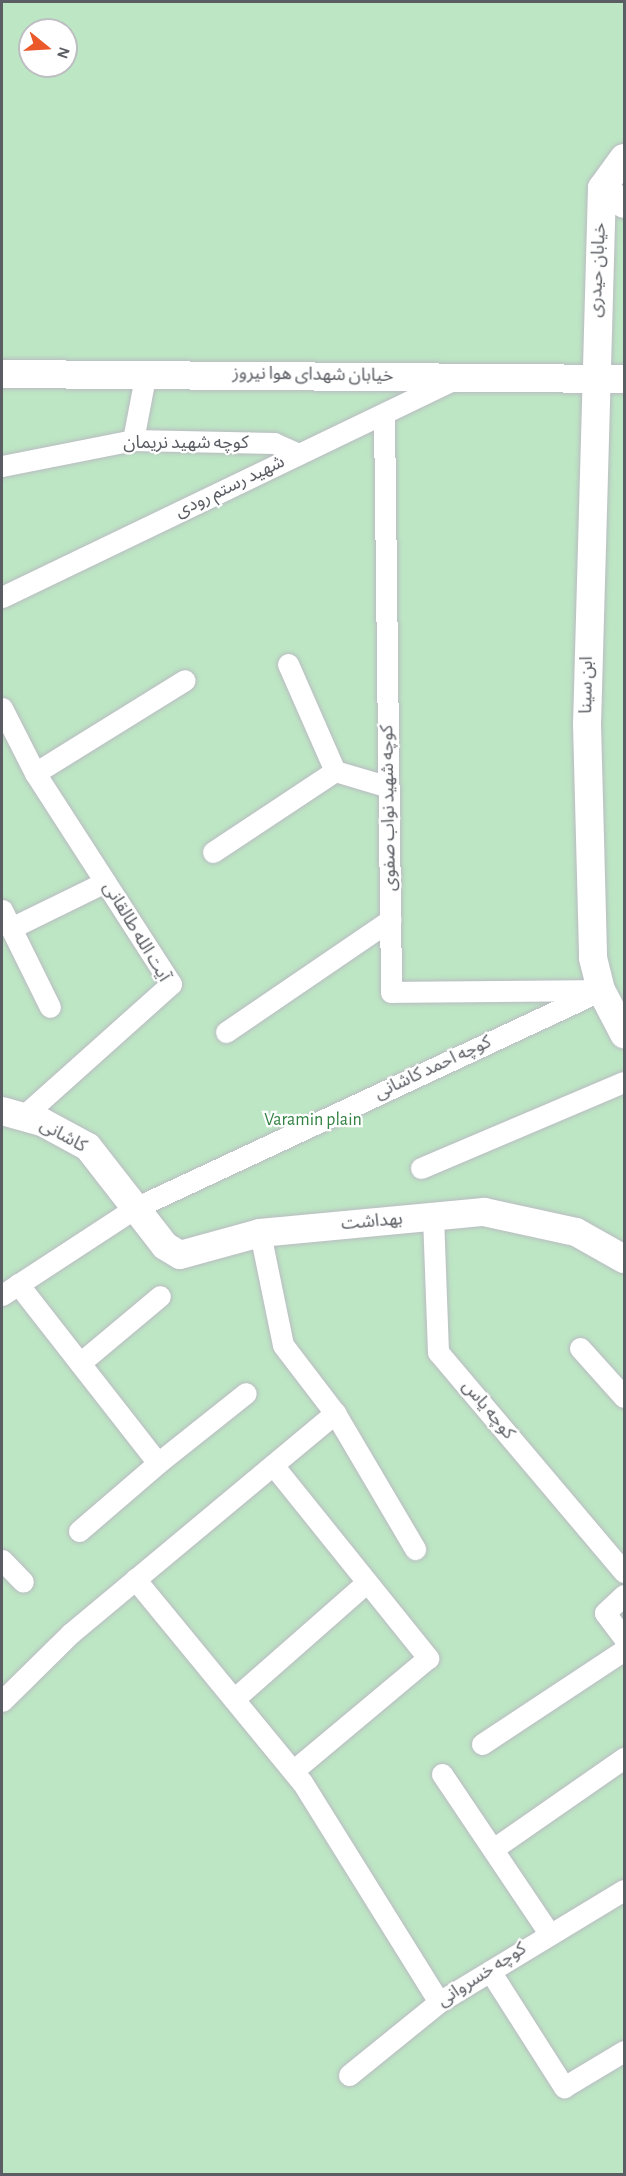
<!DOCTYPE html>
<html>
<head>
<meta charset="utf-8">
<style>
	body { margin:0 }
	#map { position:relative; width:626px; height:2176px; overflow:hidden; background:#edede2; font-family:"Alegreya Sans","Noto Sans Arabic",sans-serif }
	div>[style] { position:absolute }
	.green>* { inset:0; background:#bde6c4 }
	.roads { filter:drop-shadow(0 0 2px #b9bbc1) drop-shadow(0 0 2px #b9bbc1) }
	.street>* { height:21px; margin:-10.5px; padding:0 10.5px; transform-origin:10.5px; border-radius:10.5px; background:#fff }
	.secondary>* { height:28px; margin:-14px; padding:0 14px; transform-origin:14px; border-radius:14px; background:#fff }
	span { translate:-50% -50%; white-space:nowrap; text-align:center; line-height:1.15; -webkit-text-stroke:4.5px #fff; paint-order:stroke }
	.street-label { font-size:18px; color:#5a5d63 }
	.park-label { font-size:18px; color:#328243 }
	.frame { position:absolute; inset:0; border:3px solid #5a5d63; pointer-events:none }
	.north { position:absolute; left:18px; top:18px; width:60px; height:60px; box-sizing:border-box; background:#fff; border:2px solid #bdbec1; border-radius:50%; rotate:108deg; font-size:16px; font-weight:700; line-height:24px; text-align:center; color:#5a5d63 }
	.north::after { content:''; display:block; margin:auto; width:21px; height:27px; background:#eb582a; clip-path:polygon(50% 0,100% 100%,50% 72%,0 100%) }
</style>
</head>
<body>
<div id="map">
	<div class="green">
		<i style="clip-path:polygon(evenodd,2px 2px,624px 2px,624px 2174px,2px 2174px,2px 2px,30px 30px,66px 30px,66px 66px,30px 66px,30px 30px)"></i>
	</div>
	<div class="roads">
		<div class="street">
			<i style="left:384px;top:415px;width:577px;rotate:89.3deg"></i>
			<i style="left:391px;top:992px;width:210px;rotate:-0.5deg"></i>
			<i style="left:133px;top:440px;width:69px;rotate:-79.2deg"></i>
			<i style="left:2px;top:466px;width:134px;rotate:-11.2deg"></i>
			<i style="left:133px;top:440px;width:141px;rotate:1.2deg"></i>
			<i style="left:274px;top:443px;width:27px;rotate:24deg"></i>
			<i style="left:2px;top:597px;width:503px;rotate:-25.7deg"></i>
			<i style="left:288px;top:664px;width:117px;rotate:66.3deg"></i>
			<i style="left:335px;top:771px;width:56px;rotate:16.5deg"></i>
			<i style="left:2px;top:708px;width:73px;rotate:63.1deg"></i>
			<i style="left:35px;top:773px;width:251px;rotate:57.2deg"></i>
			<i style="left:171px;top:984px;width:200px;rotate:138.2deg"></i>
			<i style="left:35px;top:773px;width:176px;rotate:-31.8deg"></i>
			<i style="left:213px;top:852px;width:146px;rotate:-33.6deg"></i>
			<i style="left:2px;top:910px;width:108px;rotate:63.7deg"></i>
			<i style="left:11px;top:928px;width:105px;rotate:-26.1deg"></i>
			<i style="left:226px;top:1032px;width:199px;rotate:-34.3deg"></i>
			<i style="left:421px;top:1168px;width:220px;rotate:-23deg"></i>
			<i style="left:433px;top:1216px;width:136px;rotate:87.9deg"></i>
			<i style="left:438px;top:1352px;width:288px;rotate:49.8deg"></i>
			<i style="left:260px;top:1233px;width:114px;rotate:78.4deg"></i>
			<i style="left:283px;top:1345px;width:86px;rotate:52.6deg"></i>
			<i style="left:335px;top:1413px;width:158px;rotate:59.5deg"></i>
			<i style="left:18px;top:1284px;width:227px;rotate:52deg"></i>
			<i style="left:158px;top:1463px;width:112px;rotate:-38.5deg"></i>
			<i style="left:2px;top:1295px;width:159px;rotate:-33.2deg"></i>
			<i style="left:135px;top:1208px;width:508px;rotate:-25.05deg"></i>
			<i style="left:580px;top:1348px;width:66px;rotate:48.1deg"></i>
			<i style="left:80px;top:1363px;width:104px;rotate:-39.9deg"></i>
			<i style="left:273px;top:1465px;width:248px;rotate:51.2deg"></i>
			<i style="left:428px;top:1658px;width:176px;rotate:140.1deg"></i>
			<i style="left:79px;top:1531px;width:104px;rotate:-40.7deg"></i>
			<i style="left:2px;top:1560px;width:30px;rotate:46deg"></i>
			<i style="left:135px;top:1579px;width:263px;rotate:50.6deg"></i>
			<i style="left:302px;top:1782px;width:259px;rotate:58.1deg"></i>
			<i style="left:624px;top:1595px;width:26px;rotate:137deg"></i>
			<i style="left:605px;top:1613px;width:31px;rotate:53deg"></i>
			<i style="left:234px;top:1699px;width:177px;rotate:-41.3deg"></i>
			<i style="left:2px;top:1701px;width:97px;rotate:-44.6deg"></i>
			<i style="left:71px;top:1633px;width:344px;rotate:-39.8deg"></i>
			<i style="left:482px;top:1744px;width:170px;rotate:-33.5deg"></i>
			<i style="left:442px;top:1774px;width:190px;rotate:56.1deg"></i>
			<i style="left:493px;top:1849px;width:160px;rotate:-34.8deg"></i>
			<i style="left:490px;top:1971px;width:138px;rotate:57.5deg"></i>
			<i style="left:564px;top:2087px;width:70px;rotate:-31deg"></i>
			<i style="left:349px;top:2075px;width:116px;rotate:-39deg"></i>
			<i style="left:439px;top:2002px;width:216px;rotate:-31.2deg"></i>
		</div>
		<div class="secondary">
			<i style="left:602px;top:188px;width:37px;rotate:-54deg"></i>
			<i style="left:624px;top:204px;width:27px;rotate:-144deg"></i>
			<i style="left:602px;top:188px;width:536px;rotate:91.6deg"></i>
			<i style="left:587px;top:724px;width:234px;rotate:88.5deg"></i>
			<i style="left:593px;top:958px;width:33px;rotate:76deg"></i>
			<i style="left:601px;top:990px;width:50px;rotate:62.4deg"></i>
			<i style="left:2px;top:374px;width:622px;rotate:0.46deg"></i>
			<i style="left:2px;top:1111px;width:41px;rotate:15.4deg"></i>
			<i style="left:42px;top:1122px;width:52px;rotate:28.5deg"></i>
			<i style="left:88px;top:1147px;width:125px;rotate:52.1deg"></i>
			<i style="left:165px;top:1246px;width:17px;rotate:31deg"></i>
			<i style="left:180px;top:1255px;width:83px;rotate:-15.4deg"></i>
			<i style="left:260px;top:1233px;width:225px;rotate:-5.4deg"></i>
			<i style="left:484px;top:1212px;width:94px;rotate:12.3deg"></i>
			<i style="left:576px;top:1232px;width:55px;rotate:29.4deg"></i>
		</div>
	</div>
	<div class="street-label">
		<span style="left:598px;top:270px;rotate:-87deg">خیابان حیدری</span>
		<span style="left:313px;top:375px;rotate:1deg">خیابان شهدای هوا نیروز</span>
		<span style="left:186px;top:443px">کوچه شهید نریمان</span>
		<span style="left:230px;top:487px;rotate:-26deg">شهید رستم رودی</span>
		<span style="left:587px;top:685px;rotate:-89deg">ابن سینا</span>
		<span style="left:389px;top:808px;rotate:-91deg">کوچه شهید نواب صفوی</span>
		<span style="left:136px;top:932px;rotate:59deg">آیت الله طالقانی</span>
		<span style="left:433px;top:1068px;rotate:-25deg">کوچه احمد کاشانی</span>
		<span style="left:63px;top:1136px;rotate:29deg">کاشانی</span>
		<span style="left:372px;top:1222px;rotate:-5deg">بهداشت</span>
		<span style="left:488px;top:1410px;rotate:50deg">کوچه یاس</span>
		<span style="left:482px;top:1975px;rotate:-33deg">کوچه خسروانی</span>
	</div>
	<div class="park-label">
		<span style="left:313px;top:1120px">Varamin plain</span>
	</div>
	<div class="frame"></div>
	<div class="north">N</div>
</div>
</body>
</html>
